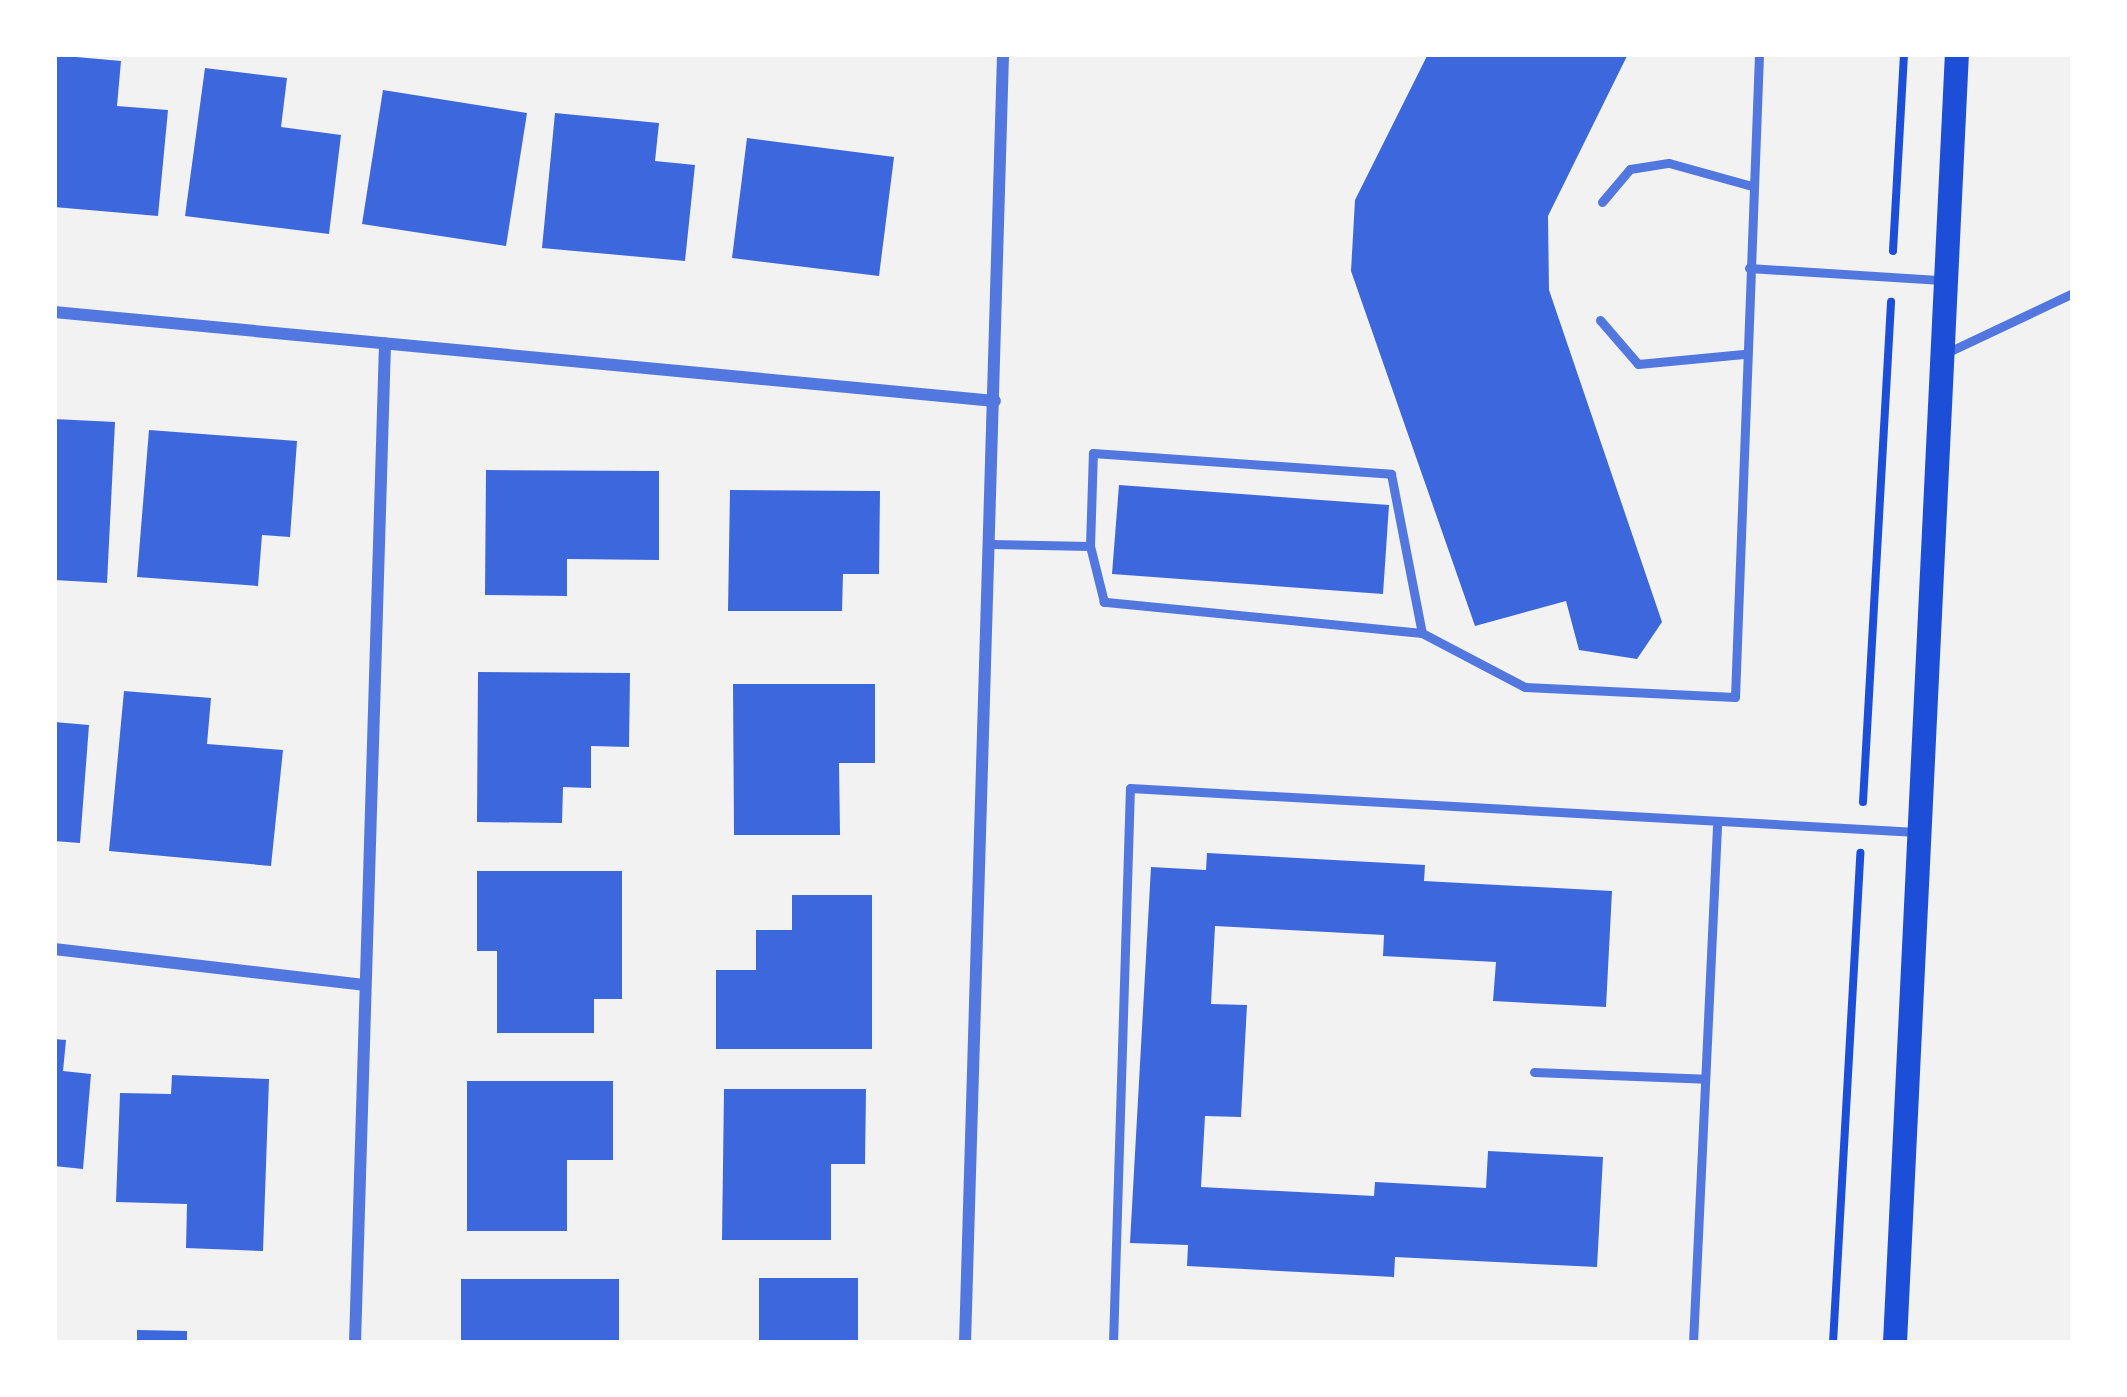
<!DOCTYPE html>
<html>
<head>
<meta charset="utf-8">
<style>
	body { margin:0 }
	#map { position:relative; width:2127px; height:1397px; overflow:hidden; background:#f2f2f2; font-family:Manrope,sans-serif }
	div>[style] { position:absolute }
	.building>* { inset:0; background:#3d67dc }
	.path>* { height:8px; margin:-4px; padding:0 4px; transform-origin:4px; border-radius:4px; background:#1d4ed8 }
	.service>* { height:9px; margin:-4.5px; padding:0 4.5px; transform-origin:4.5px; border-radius:4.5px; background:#5277de }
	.minor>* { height:12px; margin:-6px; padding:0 6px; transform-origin:6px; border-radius:6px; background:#5277de }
	.secondary>* { height:24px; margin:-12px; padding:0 12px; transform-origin:12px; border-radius:12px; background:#1d4ed8 }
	span { translate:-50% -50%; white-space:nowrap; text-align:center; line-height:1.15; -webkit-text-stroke:9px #fff; paint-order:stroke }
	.frame { position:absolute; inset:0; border:57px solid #fff; pointer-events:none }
</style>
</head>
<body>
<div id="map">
	<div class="building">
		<i style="clip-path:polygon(1428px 54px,1628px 54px,1548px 216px,1549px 290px,1662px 622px,1637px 659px,1579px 650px,1566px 601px,1475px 626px,1351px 271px,1355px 200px)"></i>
		<i style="clip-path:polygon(54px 55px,121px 61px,117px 106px,168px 110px,158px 216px,54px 207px)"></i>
		<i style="clip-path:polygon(205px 68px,287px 78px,281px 127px,341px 135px,329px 234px,185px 216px)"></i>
		<i style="clip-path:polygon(383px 90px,527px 113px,506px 246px,362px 224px)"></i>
		<i style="clip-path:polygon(555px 113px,659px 123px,655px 161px,695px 165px,685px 261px,542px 248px)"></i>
		<i style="clip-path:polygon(747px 138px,894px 157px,879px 276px,732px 258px)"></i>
		<i style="clip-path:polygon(54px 419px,115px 422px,107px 583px,54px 580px)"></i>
		<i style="clip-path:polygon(149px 430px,297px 441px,290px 537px,262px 535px,258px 586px,137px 577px)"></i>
		<i style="clip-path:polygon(486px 470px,659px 471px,659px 560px,567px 559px,567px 596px,485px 595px)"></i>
		<i style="clip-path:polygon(1119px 485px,1389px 505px,1383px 594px,1112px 574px)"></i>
		<i style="clip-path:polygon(730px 490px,880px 491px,879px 574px,843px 574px,842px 611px,728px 611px)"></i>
		<i style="clip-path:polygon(478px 672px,630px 673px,629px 747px,591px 746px,591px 788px,563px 787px,562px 823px,477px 822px)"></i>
		<i style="clip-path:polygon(733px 684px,875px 684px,875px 763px,839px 763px,840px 835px,734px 835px)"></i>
		<i style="clip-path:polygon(124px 691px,211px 698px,207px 744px,283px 750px,271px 866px,109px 851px)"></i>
		<i style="clip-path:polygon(54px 722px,89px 725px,80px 843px,54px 841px)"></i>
		<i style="clip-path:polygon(1207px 853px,1425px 865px,1424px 881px,1612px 891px,1606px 1007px,1493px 1001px,1496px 962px,1383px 956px,1384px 935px,1215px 926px,1211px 1004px,1247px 1005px,1241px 1117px,1205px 1116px,1201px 1187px,1374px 1196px,1375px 1182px,1486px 1188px,1488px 1151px,1603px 1157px,1597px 1267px,1395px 1257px,1394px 1277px,1187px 1266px,1188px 1245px,1130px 1243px,1151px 867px,1206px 870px)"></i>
		<i style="clip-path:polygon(477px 871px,622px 871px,622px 999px,594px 999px,594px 1033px,497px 1033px,497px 951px,477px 951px)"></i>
		<i style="clip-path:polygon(792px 895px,872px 895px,872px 1049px,716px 1049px,716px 970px,756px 970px,756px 930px,792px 930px)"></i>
		<i style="clip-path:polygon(54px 1039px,66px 1040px,63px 1071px,91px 1074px,83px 1169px,54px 1166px)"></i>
		<i style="clip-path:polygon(172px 1075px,269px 1079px,263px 1251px,186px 1248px,187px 1204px,116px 1202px,120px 1093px,171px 1094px)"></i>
		<i style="clip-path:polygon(467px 1081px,613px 1081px,613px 1160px,567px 1160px,567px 1231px,467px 1231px)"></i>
		<i style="clip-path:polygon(724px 1089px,866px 1089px,865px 1164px,831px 1164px,831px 1240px,722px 1240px)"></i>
		<i style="clip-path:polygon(759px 1278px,858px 1278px,858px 1343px,759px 1343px)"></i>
		<i style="clip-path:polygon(461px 1279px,619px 1279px,619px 1343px,461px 1343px)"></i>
		<i style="clip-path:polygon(137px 1330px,187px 1331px,187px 1343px,137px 1343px)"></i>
	</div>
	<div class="path">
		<i style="left:1893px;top:251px;width:197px;rotate:-86.8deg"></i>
		<i style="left:1863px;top:802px;width:501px;rotate:-86.79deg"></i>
		<i style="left:1833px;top:1343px;width:491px;rotate:-86.8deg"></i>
	</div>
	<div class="service">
		<i style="left:1602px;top:202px;width:43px;rotate:-49.7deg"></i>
		<i style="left:1630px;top:169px;width:39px;rotate:-9deg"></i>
		<i style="left:1669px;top:163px;width:86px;rotate:15.5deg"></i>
		<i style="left:1749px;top:268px;width:193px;rotate:3.6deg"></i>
		<i style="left:1600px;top:320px;width:58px;rotate:49.2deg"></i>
		<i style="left:1638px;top:364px;width:106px;rotate:-5.4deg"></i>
		<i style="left:1944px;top:354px;width:143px;rotate:-25.3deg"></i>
		<i style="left:991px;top:544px;width:99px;rotate:1.2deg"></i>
		<i style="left:1090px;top:546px;width:93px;rotate:-88.2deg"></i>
		<i style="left:1093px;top:453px;width:299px;rotate:4deg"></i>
		<i style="left:1391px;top:474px;width:162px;rotate:79deg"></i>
		<i style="left:1422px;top:633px;width:320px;rotate:-174.4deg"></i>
		<i style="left:1104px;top:602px;width:58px;rotate:-104deg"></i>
		<i style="left:1422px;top:633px;width:116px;rotate:27.7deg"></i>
		<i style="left:1525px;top:687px;width:210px;rotate:2.7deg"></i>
		<i style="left:1735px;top:697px;width:643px;rotate:-87.86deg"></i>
		<i style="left:1534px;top:1072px;width:171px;rotate:2.3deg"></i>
		<i style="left:1113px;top:1343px;width:555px;rotate:-88.25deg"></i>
		<i style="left:1130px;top:788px;width:788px;rotate:3.2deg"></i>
		<i style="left:1693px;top:1343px;width:517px;rotate:-87.34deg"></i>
	</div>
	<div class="minor">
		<i style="left:54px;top:312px;width:945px;rotate:5.4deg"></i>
		<i style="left:54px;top:949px;width:312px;rotate:6.6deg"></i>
		<i style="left:355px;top:1343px;width:1000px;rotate:-88.28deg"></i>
		<i style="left:965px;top:1343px;width:1290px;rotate:-88.31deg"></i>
	</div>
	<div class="secondary">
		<i style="left:1895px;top:1343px;width:1290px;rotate:-87.25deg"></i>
	</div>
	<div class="frame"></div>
</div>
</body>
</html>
